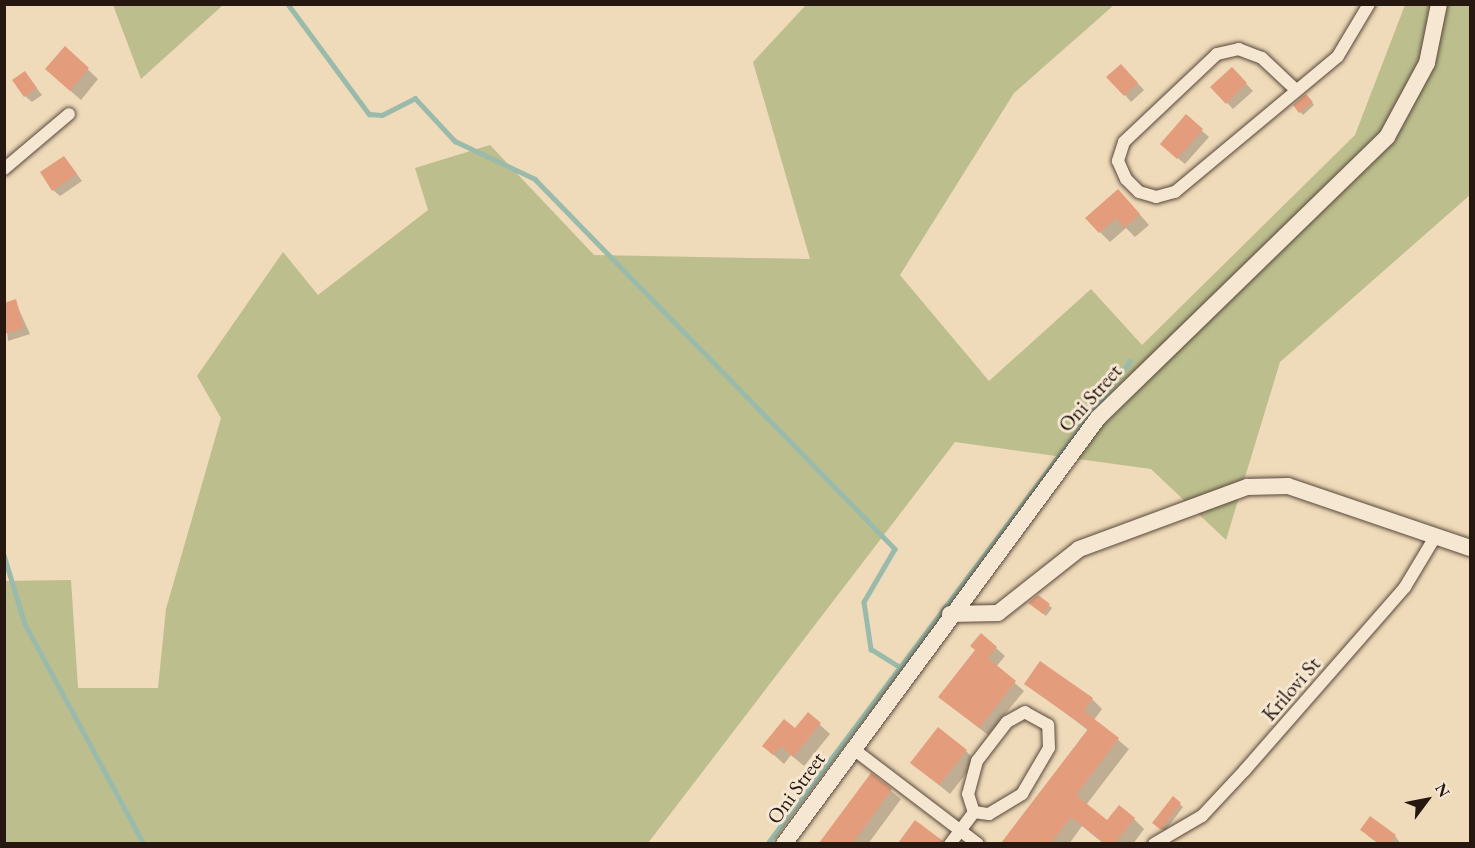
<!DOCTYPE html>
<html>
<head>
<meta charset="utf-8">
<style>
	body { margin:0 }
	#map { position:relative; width:1475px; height:848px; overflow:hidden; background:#efdab9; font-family:"EB Garamond",serif }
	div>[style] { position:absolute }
	.green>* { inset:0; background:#bcbe8d }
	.shadow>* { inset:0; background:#0003 }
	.stream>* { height:4.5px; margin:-2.25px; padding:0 2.25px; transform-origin:2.25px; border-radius:2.25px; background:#9abbab }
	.building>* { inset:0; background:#e39d7d }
	.roads { filter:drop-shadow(0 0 2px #58483b) drop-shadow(0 0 2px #58483b) }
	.street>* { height:12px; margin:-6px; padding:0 6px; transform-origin:6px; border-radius:6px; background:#f5e7d2 }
	.secondary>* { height:16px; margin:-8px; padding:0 8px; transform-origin:8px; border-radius:8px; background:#f5e7d2 }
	span { translate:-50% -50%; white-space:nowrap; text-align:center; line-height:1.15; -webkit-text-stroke:6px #f5e7d2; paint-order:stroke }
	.street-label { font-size:21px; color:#261711 }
	.frame { position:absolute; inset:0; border:6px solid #261711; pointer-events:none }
	.north { position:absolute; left:1397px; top:770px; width:60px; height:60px; -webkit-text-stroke:4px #f5e7d2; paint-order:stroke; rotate:58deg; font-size:16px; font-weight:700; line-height:24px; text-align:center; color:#261711 }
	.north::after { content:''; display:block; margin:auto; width:21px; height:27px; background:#261711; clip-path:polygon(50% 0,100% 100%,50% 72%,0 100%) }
</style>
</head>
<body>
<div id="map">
	<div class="green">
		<i style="clip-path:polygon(113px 5px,223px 4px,223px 5px,141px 79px)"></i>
		<i style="clip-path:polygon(806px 5px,1114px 5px,1014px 93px,900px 275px,989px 381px,1091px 289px,1142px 345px,1355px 135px,1405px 5px,1470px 5px,1470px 195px,1280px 362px,1226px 540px,1151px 469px,955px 442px,648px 843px,5px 843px,4px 581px,71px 580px,78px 688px,158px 688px,166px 609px,221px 418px,197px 376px,283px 252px,318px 295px,428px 210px,415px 168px,490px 145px,594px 255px,810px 259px,753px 62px)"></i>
	</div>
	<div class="shadow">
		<i style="clip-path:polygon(65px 48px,98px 79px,81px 100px,57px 79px)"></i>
		<i style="clip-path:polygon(1232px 69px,1253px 91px,1233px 109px,1212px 87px)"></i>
		<i style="clip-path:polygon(1127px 72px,1144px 90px,1131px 102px,1125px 95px)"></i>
		<i style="clip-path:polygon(25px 73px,42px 95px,32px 102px,25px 96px)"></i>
		<i style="clip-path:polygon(1306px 96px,1314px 105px,1303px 115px,1300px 112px)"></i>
		<i style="clip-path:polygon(1186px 117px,1209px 137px,1185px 164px,1169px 151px)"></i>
		<i style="clip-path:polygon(64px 157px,82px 181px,60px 196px,53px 190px)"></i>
		<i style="clip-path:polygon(1128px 201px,1149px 225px,1135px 237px,1126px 228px,1110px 242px,1100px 232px)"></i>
		<i style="clip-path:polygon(15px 301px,30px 334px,8px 341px,4px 304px)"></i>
		<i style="clip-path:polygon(1038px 597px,1052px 608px,1046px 616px,1033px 605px)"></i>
		<i style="clip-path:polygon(996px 648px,1005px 656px,996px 667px,1024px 691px,988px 735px,940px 697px)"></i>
		<i style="clip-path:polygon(1026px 683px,1092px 699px,1102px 709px,1094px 720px,1129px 749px,1086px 805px,1107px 822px,1119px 807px,1134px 819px,1144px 829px,1133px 844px,1104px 844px,1082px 826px,1069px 844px,1006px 840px,1089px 731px)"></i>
		<i style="clip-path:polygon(808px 714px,830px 734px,804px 766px,791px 755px,784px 764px,764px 746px,795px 730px)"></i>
		<i style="clip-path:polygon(966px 751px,976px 761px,950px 794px,912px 763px)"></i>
		<i style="clip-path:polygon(871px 775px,901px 799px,868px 844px,820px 844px)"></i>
		<i style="clip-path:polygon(1173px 798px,1183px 807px,1165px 831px,1157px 826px)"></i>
		<i style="clip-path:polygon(1370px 818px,1395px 836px,1401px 844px,1379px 844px,1368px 836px,1362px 829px)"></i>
		<i style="clip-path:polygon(915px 823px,940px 841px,943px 844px,900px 844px)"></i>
	</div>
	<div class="stream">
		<i style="left:288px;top:4px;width:137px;rotate:53.6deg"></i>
		<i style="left:369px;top:114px;width:13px;rotate:4deg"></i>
		<i style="left:382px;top:115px;width:37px;rotate:-27deg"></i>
		<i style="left:415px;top:98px;width:59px;rotate:47.1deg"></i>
		<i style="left:455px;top:141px;width:89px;rotate:25.4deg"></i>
		<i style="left:535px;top:179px;width:516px;rotate:45.78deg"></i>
		<i style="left:895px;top:549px;width:61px;rotate:120.3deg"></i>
		<i style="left:864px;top:602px;width:48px;rotate:81.5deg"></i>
		<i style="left:871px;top:649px;width:32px;rotate:32deg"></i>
		<i style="left:4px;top:555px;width:72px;rotate:73.1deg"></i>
		<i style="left:25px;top:624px;width:250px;rotate:61.6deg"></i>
		<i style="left:767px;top:844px;width:604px;rotate:-53.07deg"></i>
	</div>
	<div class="building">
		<i style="clip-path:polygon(65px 46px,89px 68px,70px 91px,45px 69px)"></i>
		<i style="clip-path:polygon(1121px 64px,1138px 83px,1124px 96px,1106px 77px)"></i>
		<i style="clip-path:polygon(1232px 67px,1247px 83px,1226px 104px,1210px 87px)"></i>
		<i style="clip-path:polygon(25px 71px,37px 88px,24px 97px,12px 80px)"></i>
		<i style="clip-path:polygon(1306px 94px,1313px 102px,1299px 113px,1293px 105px)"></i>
		<i style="clip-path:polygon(1186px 114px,1203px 129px,1177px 159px,1160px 144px)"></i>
		<i style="clip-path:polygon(64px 156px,77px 174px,52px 191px,40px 172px)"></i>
		<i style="clip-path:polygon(1118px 189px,1140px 214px,1124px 228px,1116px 218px,1099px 233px,1085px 218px)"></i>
		<i style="clip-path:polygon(16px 299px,24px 328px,4px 334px,4px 303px)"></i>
		<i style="clip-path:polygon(1038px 595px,1050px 604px,1043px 614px,1028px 603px)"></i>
		<i style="clip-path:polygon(981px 633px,997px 647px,988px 658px,1016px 681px,979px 728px,938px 697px,975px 650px,970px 646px)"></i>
		<i style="clip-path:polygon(1040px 661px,1093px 698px,1084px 711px,1119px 738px,1076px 795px,1107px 820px,1119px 805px,1135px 818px,1115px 843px,1104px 843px,1071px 817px,1051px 843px,1001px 843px,1088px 729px,1024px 684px)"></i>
		<i style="clip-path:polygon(808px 712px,821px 723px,793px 757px,781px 746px,773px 755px,762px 746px,784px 719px,795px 728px)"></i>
		<i style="clip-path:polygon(938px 727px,967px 750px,939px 785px,910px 763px)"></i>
		<i style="clip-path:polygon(871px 773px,892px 789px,853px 843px,819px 843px)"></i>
		<i style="clip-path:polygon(1173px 796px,1181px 803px,1161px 830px,1152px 823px)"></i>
		<i style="clip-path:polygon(1370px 816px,1396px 835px,1390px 843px,1379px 843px,1360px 830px)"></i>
		<i style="clip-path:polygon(915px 820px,943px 841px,942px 843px,898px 843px)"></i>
	</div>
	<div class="roads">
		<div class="street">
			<i style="left:1296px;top:90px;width:47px;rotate:-136.7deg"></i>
			<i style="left:1262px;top:58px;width:25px;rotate:-159deg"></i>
			<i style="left:1239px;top:49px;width:23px;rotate:167deg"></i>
			<i style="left:1217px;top:54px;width:128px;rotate:136.6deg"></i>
			<i style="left:1124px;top:142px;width:20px;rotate:108deg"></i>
			<i style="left:1118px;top:161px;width:20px;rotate:66deg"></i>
			<i style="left:1126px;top:179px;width:18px;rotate:45deg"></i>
			<i style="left:1139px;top:192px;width:18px;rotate:16deg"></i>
			<i style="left:1156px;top:197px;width:20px;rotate:-15deg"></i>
			<i style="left:1175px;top:192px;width:212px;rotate:-39.8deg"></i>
			<i style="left:1338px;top:56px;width:61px;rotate:-59.2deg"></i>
			<i style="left:4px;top:169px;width:85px;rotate:-40.2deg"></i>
			<i style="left:852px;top:748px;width:158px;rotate:37.3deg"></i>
			<i style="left:950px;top:844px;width:40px;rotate:-53deg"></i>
			<i style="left:974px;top:812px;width:15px;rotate:8deg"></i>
			<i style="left:989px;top:814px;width:39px;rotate:-31deg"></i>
			<i style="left:1022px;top:794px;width:53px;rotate:-59.6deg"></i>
			<i style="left:1049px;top:748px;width:23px;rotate:-92deg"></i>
			<i style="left:1048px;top:725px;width:26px;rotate:-151deg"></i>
			<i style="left:1025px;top:712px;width:21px;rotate:151deg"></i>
			<i style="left:1007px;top:722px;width:49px;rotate:127.6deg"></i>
			<i style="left:977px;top:761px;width:34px;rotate:105deg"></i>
			<i style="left:968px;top:794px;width:19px;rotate:72deg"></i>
			<i style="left:1154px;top:844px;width:56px;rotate:-30.3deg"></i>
			<i style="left:1202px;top:816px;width:63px;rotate:-46.9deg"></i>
			<i style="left:1245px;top:770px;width:243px;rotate:-48.8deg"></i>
			<i style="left:1405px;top:587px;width:58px;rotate:-59deg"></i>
		</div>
		<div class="secondary">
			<i style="left:950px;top:614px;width:48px;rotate:-1.2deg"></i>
			<i style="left:998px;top:613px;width:103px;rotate:-38.3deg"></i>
			<i style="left:1079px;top:549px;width:179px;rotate:-20.3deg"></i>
			<i style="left:1247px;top:487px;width:41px;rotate:-1.4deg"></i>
			<i style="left:1288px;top:486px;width:192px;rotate:18.8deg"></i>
			<i style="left:784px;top:844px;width:529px;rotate:-53.61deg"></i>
			<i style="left:1098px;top:418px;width:403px;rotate:-44.2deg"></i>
			<i style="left:1387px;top:137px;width:84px;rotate:-61.6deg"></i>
			<i style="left:1427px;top:63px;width:60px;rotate:-78.5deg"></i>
		</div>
	</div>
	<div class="street-label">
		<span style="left:1090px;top:398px;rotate:-48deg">Oni Street</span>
		<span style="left:1291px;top:689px;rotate:-49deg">Krilovi St</span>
		<span style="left:796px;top:788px;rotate:-54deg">Oni Street</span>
	</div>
	<div class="frame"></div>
	<div class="north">N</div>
</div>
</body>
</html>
